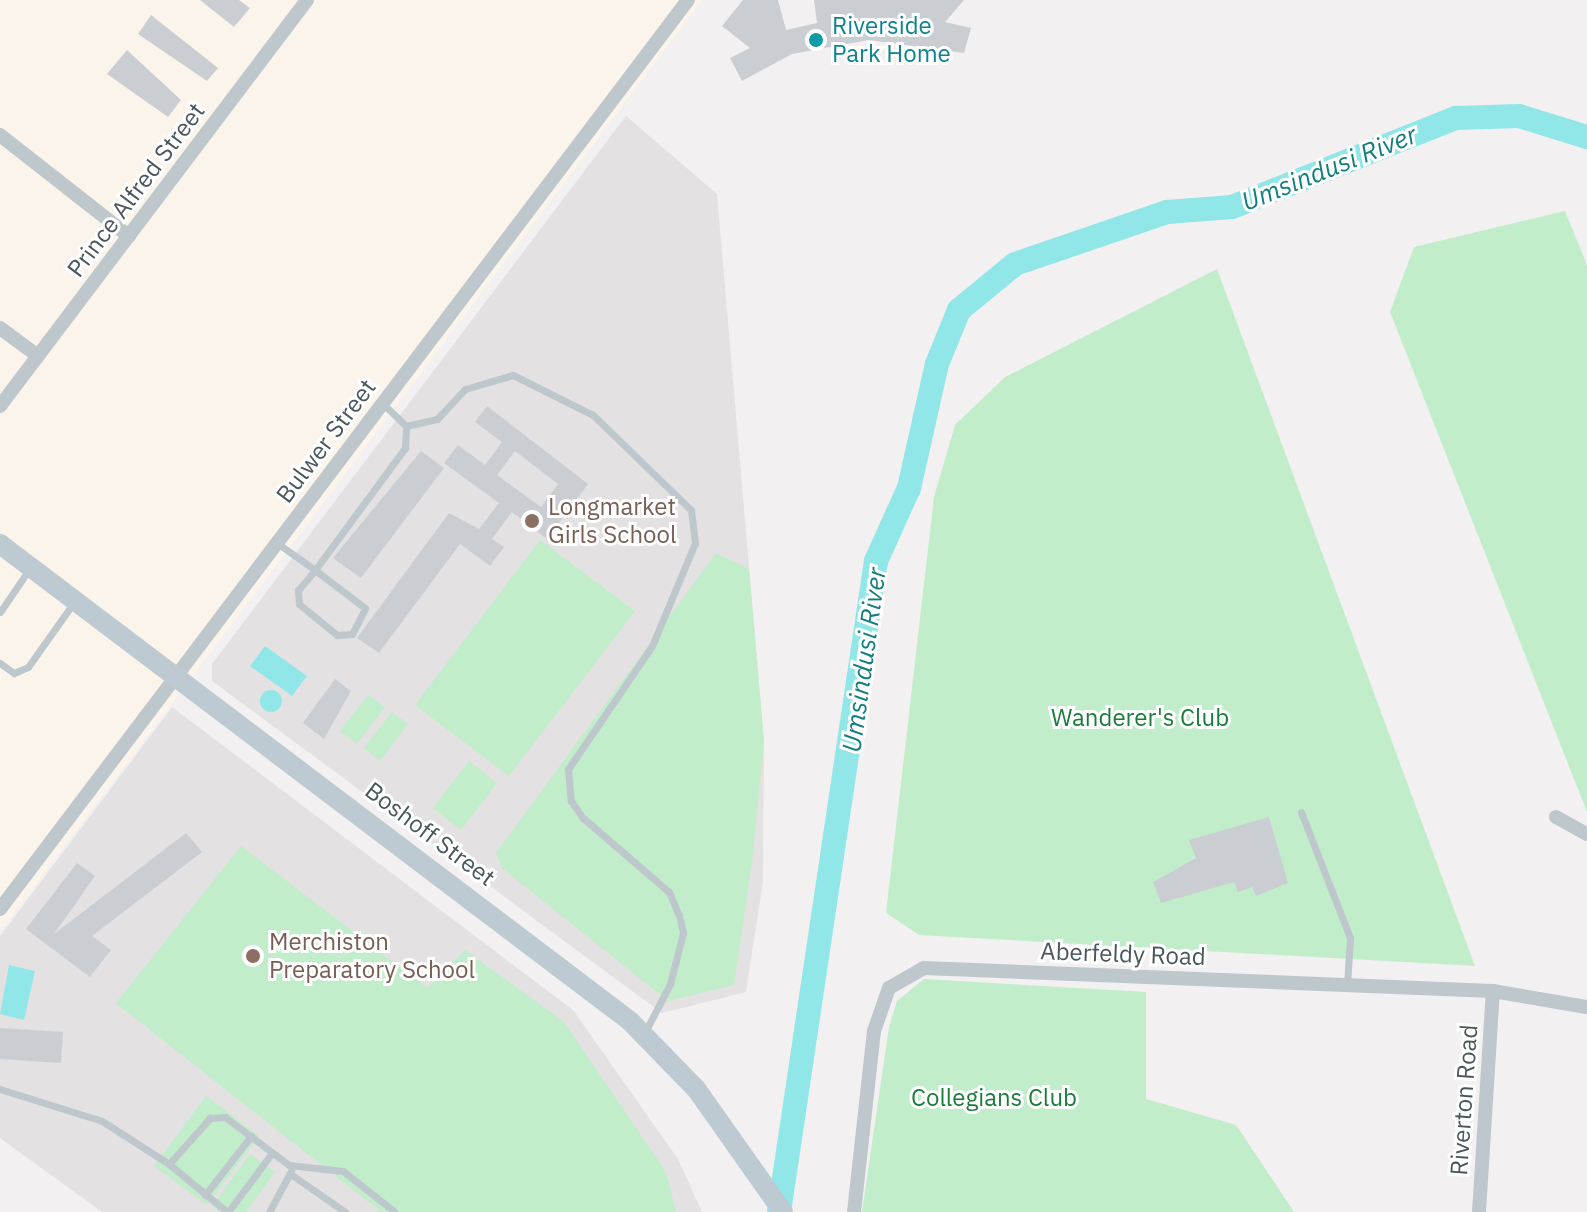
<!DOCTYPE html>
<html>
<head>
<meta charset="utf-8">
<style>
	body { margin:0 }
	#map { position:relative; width:1587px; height:1212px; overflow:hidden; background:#f2f0f1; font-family:"IBM Plex Sans",sans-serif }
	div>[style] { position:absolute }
	.commercial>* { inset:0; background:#fbf4eb }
	.education>* { inset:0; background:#e3e1e2 }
	.green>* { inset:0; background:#c1edca }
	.water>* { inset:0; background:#91e7e8 }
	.round { border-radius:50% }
	.river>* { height:24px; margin:-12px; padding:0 12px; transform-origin:12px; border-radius:12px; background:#91e7e8 }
	.building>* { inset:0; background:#caced2 }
	.lane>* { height:7px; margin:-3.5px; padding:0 3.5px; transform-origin:3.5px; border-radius:3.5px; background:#bdc7cc }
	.street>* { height:14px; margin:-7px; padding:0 7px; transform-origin:7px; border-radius:7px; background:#bdc7cc }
	.secondary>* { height:20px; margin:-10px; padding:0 10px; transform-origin:10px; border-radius:10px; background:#bdcad1 }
	.dots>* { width:22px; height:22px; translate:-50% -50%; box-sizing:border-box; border:4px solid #fff; border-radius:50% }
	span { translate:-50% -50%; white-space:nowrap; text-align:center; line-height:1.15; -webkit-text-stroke:6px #fff; paint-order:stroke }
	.culture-label { font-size:24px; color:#0d838f }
	.left { translate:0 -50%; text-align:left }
	.street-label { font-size:24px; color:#49575d }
	.education-label { font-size:24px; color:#785e54 }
	.park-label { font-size:24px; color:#1c7c39 }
	.water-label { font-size:26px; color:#127e80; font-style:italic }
</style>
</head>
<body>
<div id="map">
	<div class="commercial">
		<i style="clip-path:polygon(0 0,702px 0,0 932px)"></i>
	</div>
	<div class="education">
		<i style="clip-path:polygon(626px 116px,717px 194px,764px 741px,763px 881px,746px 992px,662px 1013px,212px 681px,212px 664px)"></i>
		<i style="clip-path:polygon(172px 707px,573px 1010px,678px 1159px,702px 1212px,102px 1212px,0 1138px,0 936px)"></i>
	</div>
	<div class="green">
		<i style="clip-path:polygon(1565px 211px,1587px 265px,1587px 812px,1390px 312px,1414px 247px)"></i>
		<i style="clip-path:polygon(1217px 269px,1475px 966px,919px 935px,886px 913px,934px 497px,955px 425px,1005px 377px)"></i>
		<i style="clip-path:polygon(540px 540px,635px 611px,509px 776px,415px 705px)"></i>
		<i style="clip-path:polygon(716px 553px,749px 569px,764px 741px,752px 862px,734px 985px,668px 1001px,503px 869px,496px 853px)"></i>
		<i style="clip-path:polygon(368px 695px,385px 707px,357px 744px,340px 731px)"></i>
		<i style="clip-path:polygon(392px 712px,408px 724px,380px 761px,364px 748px)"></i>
		<i style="clip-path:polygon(469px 761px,497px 783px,461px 830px,433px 808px)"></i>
		<i style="clip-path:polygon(241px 846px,427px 988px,465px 950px,564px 1022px,666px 1172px,676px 1212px,381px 1212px,116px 1003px)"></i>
		<i style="clip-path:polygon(924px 979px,1146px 992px,1146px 1099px,1236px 1125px,1294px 1212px,862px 1212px,889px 1027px,897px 1001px)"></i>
		<i style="clip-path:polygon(206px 1096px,259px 1136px,207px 1205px,154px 1166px)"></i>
		<i style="clip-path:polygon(250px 1154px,275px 1172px,246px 1212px,220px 1212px,212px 1206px)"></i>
	</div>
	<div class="water">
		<i style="clip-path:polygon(265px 646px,307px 676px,292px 696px,250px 666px)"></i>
		<i class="round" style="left:260px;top:690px;width:22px;height:22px"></i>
		<i style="clip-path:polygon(9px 965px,35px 971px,24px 1020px,0 1014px)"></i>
	</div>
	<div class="river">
		<i style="left:779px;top:1212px;width:658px;rotate:-81.53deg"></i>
		<i style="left:876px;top:561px;width:80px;rotate:-65.7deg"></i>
		<i style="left:909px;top:488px;width:127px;rotate:-77.3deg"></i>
		<i style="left:937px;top:364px;width:58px;rotate:-67.8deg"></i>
		<i style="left:959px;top:310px;width:72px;rotate:-39.4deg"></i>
		<i style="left:1015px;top:264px;width:161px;rotate:-18.9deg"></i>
		<i style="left:1167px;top:212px;width:65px;rotate:-4.4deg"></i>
		<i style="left:1232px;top:207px;width:241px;rotate:-21.7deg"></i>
		<i style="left:1456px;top:118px;width:63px;rotate:-1.8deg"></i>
		<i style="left:1519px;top:116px;width:71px;rotate:17.2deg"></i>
	</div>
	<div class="building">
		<i style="clip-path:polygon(200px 0,239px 0,250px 8px,234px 27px)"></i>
		<i style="clip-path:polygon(743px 0,778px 0,786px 30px,817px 23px,814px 0,964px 0,945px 22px,971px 28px,964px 53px,869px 40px,792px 54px,742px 81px,730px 58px,750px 48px,722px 26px)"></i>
		<i style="clip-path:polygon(151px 15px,218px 68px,207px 81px,138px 34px)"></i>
		<i style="clip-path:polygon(127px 50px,181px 100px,168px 117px,107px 74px)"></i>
		<i style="clip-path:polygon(evenodd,487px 406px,588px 484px,547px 539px,512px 512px,492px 539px,504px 547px,490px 566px,460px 544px,379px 653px,357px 638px,449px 513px,479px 529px,499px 503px,444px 463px,458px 445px,485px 465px,502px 442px,475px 422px,487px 406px,515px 451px,558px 484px,541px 507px,497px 475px,515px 451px)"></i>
		<i style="clip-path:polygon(421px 451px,444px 468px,361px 578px,333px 558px)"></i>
		<i style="clip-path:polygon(335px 679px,351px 691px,324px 739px,303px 723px)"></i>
		<i style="clip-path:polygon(1269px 817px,1288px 883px,1256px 896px,1252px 887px,1238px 892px,1234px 882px,1161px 903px,1153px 882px,1196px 858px,1189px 840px)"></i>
		<i style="clip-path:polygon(186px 833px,202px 852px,92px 936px,111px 950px,90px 977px,26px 929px,77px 863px,95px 876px,54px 934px)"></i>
		<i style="clip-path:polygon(0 1028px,63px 1032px,61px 1063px,0 1059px)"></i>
	</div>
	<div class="lane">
		<i style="left:406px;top:426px;width:32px;rotate:-13deg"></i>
		<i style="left:437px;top:419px;width:41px;rotate:-47deg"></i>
		<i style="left:465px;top:389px;width:50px;rotate:-16.3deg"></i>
		<i style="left:513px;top:375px;width:89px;rotate:26.6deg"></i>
		<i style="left:593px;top:415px;width:136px;rotate:44.1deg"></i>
		<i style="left:691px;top:510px;width:33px;rotate:83deg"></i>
		<i style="left:695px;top:543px;width:112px;rotate:112.7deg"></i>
		<i style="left:652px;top:646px;width:149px;rotate:124.3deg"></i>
		<i style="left:568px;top:769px;width:32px;rotate:85deg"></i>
		<i style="left:571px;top:801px;width:19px;rotate:55deg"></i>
		<i style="left:582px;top:817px;width:115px;rotate:40.8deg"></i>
		<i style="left:669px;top:892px;width:25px;rotate:67deg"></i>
		<i style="left:679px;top:915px;width:18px;rotate:77deg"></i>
		<i style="left:683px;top:933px;width:53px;rotate:104.3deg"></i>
		<i style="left:670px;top:984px;width:54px;rotate:117.5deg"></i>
		<i style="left:277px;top:543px;width:47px;rotate:35.4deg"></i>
		<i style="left:315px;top:570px;width:26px;rotate:130deg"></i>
		<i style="left:298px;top:590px;width:14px;rotate:86deg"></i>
		<i style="left:299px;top:604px;width:49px;rotate:39.2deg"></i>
		<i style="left:337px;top:635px;width:15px;rotate:-4deg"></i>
		<i style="left:352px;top:634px;width:29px;rotate:-63deg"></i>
		<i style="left:365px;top:608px;width:63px;rotate:-142.8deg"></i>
		<i style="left:315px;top:570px;width:152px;rotate:-53.6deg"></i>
		<i style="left:405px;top:448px;width:22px;rotate:-87deg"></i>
		<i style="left:406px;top:426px;width:33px;rotate:-136deg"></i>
		<i style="left:0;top:612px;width:53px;rotate:-55.7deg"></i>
		<i style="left:0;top:663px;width:17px;rotate:36deg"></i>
		<i style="left:14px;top:673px;width:15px;rotate:-23deg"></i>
		<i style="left:28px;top:667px;width:80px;rotate:-54.7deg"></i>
		<i style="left:1301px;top:812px;width:135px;rotate:68.7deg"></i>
		<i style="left:1350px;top:938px;width:46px;rotate:93.7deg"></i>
		<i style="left:0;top:1089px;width:107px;rotate:17.4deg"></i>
		<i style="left:102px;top:1121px;width:80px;rotate:32.7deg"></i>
		<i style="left:169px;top:1164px;width:62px;rotate:-48.3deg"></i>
		<i style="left:210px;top:1118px;width:15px;rotate:-4deg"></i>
		<i style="left:225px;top:1117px;width:80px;rotate:36.9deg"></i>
		<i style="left:289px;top:1165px;width:54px;rotate:6.3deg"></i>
		<i style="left:343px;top:1171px;width:66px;rotate:38.3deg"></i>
		<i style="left:169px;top:1164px;width:75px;rotate:39.6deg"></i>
		<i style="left:292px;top:1175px;width:65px;rotate:34.9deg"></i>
		<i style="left:205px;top:1195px;width:75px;rotate:-52.1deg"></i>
		<i style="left:228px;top:1212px;width:74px;rotate:-53.3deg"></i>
		<i style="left:269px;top:1212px;width:47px;rotate:-61.8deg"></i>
	</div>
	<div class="street">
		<i style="left:0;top:135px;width:164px;rotate:38.1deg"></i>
		<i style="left:0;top:328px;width:47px;rotate:36.4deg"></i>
		<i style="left:0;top:406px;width:509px;rotate:-52.9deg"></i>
		<i style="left:1556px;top:817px;width:35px;rotate:29deg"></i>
		<i style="left:0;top:909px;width:1140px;rotate:-52.88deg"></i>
		<i style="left:854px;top:1212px;width:182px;rotate:-83.7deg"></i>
		<i style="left:874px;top:1031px;width:46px;rotate:-70.8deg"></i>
		<i style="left:889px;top:988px;width:40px;rotate:-29.7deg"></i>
		<i style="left:924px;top:968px;width:569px;rotate:2.31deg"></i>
		<i style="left:1493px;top:991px;width:95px;rotate:9.7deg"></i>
		<i style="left:1479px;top:1212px;width:221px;rotate:-86.4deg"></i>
	</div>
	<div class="secondary">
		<i style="left:0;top:544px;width:790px;rotate:37.13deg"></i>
		<i style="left:630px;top:1021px;width:96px;rotate:45.8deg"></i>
		<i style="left:697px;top:1090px;width:149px;rotate:54.8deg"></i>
	</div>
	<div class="dots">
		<i style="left:816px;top:40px;background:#0f9aa8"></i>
		<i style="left:532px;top:521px;background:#8d6e63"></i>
		<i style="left:253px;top:956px;background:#8d6e63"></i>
	</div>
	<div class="culture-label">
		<span class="left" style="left:832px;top:40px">Riverside<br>Park Home</span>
	</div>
	<div class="street-label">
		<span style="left:136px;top:190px;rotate:-53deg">Prince Alfred Street</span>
		<span style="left:326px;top:441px;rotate:-53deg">Bulwer Street</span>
		<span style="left:430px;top:834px;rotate:37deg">Boshoff Street</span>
		<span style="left:1123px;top:954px;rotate:2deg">Aberfeldy Road</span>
		<span style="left:1464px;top:1100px;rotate:-86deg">Riverton Road</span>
	</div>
	<div class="education-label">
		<span class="left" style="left:548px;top:521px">Longmarket<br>Girls School</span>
		<span class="left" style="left:269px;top:956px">Merchiston<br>Preparatory School</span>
	</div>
	<div class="park-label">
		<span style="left:1140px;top:718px">Wanderer's Club</span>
		<span style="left:994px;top:1098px">Collegians Club</span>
	</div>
	<div class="water-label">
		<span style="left:1329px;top:168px;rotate:-22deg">Umsindusi River</span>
		<span style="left:864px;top:660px;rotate:-82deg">Umsindusi River</span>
	</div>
</div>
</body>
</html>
